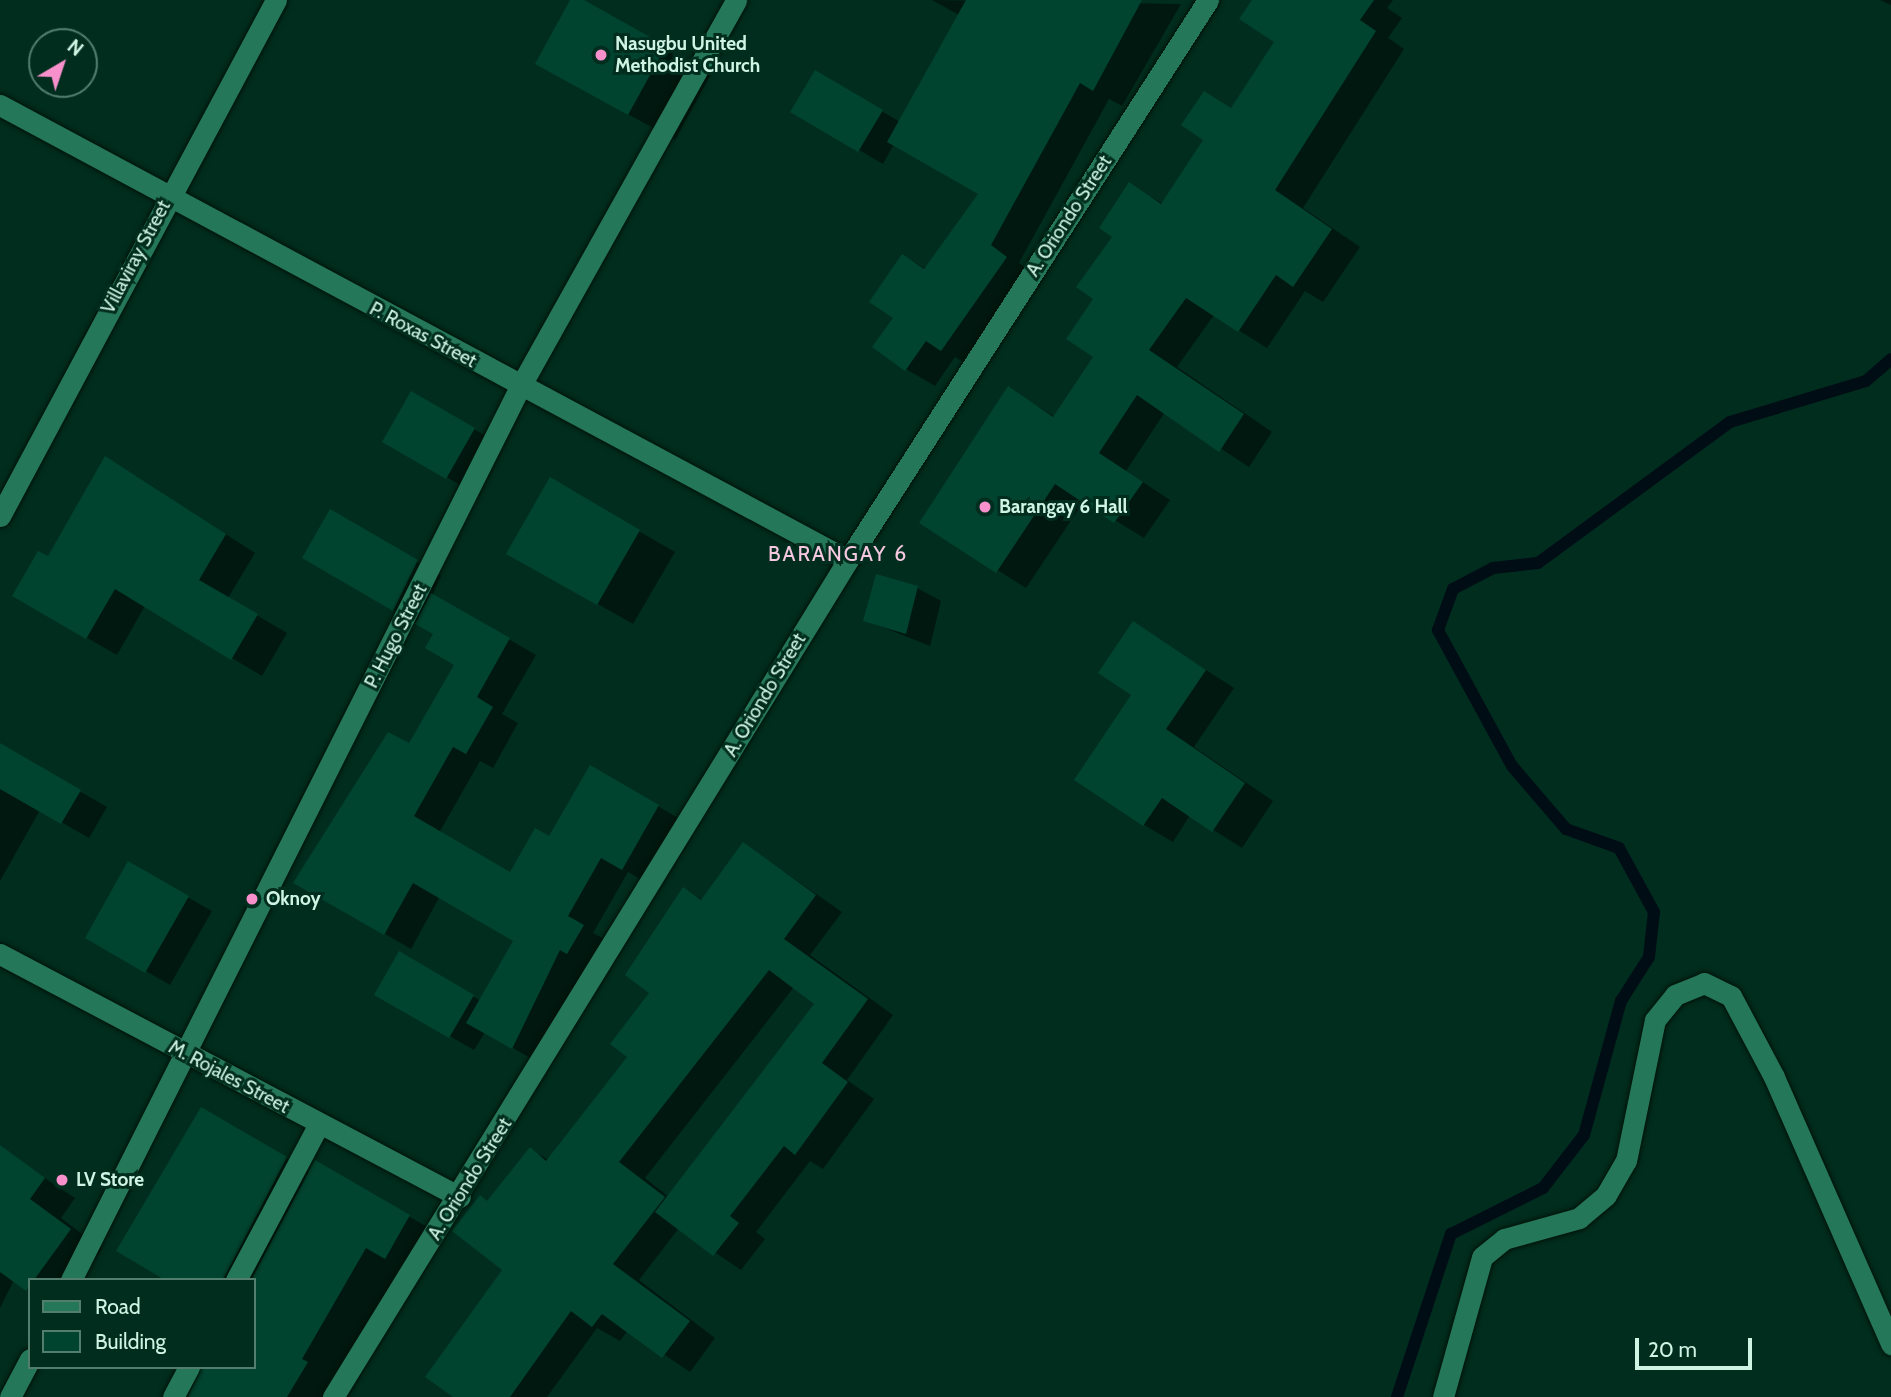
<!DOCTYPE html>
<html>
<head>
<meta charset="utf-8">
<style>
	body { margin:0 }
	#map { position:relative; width:1891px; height:1397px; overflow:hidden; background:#002d1e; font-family:Cabin,sans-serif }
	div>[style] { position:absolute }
	.shadow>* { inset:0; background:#0007 }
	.stream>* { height:12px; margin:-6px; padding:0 6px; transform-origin:6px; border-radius:6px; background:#000d15 }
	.building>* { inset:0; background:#00442f }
	.roads { filter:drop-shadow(0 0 2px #00130a) drop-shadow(0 0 2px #00130a) }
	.minor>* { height:21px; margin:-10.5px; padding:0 10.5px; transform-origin:10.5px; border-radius:10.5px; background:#25775a }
	.dots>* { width:19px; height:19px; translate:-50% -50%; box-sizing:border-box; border:4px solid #002d1e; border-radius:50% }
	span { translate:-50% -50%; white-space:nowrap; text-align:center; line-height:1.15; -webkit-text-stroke:6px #002d1e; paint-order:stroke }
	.poi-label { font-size:19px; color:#cff4e3; font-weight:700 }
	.left { translate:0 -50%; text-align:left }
	.street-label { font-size:19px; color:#cff4e3 }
	.neighbourhood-label { font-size:21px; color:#f6c9e1; letter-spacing:2px }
	.legend { position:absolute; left:28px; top:1278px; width:228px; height:91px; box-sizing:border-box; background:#002d1e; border:2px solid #537d6d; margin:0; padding:9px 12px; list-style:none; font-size:21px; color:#cff4e3 }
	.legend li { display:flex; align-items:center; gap:14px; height:35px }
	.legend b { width:35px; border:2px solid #537d6d }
	.north { position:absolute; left:28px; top:28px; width:70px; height:70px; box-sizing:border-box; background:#002d1e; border:2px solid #537d6d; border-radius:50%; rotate:39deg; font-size:19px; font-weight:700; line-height:28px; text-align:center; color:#cff4e3 }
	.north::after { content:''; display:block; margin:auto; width:24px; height:32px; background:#f890cc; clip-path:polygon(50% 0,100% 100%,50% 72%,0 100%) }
	.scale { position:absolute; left:1635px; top:1338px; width:117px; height:32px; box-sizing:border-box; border:4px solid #cff4e3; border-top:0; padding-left:9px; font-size:21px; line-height:24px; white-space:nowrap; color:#cff4e3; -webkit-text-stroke:5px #002d1e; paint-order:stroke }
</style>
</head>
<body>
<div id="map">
	<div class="shadow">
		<i style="clip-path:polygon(572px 0,711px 74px,675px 140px,584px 90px)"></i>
		<i style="clip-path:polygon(932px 0,1181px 4px,1122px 106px,1109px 99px,1019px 263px,1035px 275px,970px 366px,955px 357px,935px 386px,906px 369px,895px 317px,903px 256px,926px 269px,981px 193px,894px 144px,883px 164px,792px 111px,816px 72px,900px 122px,959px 15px)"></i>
		<i style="clip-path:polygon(1254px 0,1393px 0,1387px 8px,1402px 18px,1388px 38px,1404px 49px,1303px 208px,1360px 247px,1323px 302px,1305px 291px,1267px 348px,1214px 315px,1177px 367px,1272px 432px,1249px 467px,1165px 412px,1126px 471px,1170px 500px,1144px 538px,1084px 501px,1026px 588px,921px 522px,1009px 389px,1055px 417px,1095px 357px,1095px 298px,1130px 185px,1163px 204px,1232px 109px,1277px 42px)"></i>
		<i style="clip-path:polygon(1880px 0,1891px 0,1891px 5px)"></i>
		<i style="clip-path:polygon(412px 393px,498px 443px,471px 491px,384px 442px)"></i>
		<i style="clip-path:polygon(136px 476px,255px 553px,228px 598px,287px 633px,262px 676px,145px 606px,117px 655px,14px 596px)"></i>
		<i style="clip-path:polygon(550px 480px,675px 552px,633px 624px,508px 553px)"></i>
		<i style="clip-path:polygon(331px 512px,441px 576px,432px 595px,536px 655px,502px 714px,518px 723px,493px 768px,480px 761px,439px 833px,511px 874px,550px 838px,591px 767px,685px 822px,649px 884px,628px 872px,593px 933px,610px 942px,539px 1063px,485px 1032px,474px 1050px,376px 994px,399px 954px,481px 1001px,516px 941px,440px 896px,411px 949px,296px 882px,409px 746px,457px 665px,435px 634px,304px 558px)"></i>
		<i style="clip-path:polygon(917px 588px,941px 601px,930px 646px,865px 620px)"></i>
		<i style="clip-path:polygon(1133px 623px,1234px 688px,1194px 747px,1273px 801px,1242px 848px,1190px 815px,1173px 842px,1144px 825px)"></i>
		<i style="clip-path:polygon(0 745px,107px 807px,89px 838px,40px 810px,0 881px)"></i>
		<i style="clip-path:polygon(evenodd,744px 844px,842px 912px,810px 955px,893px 1015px,847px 1080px,874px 1099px,823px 1169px,810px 1161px,756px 1232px,765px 1239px,741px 1270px,679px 1228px,639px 1280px,715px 1338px,690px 1372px,628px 1330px,620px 1341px,597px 1328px,547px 1397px,456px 1397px,504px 1270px,488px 1202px,531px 1150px,549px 1160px,630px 1056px,683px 889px,703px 900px,744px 844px,794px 987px,816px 1004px,669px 1197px,645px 1178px,794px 987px)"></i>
		<i style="clip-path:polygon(129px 864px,212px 911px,170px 985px,87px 937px)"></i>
		<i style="clip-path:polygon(202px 1109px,310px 1172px,315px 1162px,443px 1236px,419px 1276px,401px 1266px,328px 1397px,189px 1397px,254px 1367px,254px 1280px,169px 1280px)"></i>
		<i style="clip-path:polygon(10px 1155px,75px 1198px,61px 1218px,102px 1249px,79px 1280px,30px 1280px,30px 1291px,14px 1280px,0 1308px,0 1168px)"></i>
	</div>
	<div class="stream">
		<i style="left:1397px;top:1397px;width:172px;rotate:-71.7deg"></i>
		<i style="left:1451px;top:1234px;width:103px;rotate:-26.6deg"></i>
		<i style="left:1543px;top:1188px;width:67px;rotate:-52.3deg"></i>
		<i style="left:1584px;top:1135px;width:139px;rotate:-74.6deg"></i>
		<i style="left:1621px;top:1001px;width:52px;rotate:-57.5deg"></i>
		<i style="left:1649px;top:957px;width:45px;rotate:-83.7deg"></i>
		<i style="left:1654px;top:912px;width:73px;rotate:-118.7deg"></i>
		<i style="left:1619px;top:848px;width:56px;rotate:-160.3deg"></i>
		<i style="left:1566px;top:829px;width:83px;rotate:-130.6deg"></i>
		<i style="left:1512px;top:766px;width:155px;rotate:-118.6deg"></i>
		<i style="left:1438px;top:630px;width:44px;rotate:-69.9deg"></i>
		<i style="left:1453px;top:589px;width:45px;rotate:-27.7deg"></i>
		<i style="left:1493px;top:568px;width:45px;rotate:-6.3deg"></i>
		<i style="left:1538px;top:563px;width:238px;rotate:-36.3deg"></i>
		<i style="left:1730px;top:422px;width:142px;rotate:-16.8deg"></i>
		<i style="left:1866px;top:381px;width:33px;rotate:-41deg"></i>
	</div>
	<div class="building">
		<i style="clip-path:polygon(570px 0,584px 0,666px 46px,628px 115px,535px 64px)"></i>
		<i style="clip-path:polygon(966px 0,1142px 0,1093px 91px,1080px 83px,991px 245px,1007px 257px,941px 351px,926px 341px,905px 371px,872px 347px,893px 318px,869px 302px,902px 254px,924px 269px,978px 194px,887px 142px)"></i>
		<i style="clip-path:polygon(1252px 0,1374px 0,1360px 20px,1376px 31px,1275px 190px,1332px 229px,1293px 287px,1276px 275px,1238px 332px,1186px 298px,1149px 350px,1244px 414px,1219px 452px,1137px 395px,1099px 453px,1143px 482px,1114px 523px,1055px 484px,996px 573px,919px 523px,1008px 386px,1053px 417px,1093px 357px,1066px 339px,1093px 299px,1076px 287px,1112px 237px,1099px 228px,1129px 182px,1161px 204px,1203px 140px,1181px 125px,1204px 91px,1231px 108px,1274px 42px,1239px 19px)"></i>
		<i style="clip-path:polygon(815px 70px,883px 110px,858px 152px,790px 112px)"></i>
		<i style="clip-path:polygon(411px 391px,475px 428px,446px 479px,382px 442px)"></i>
		<i style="clip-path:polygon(105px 456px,226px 534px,199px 580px,258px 614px,231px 660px,115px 589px,86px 639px,12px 596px,38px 551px,48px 556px)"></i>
		<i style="clip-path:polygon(550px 477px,640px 530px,597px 605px,506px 554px)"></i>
		<i style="clip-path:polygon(330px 509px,418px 560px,393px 611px,302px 558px)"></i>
		<i style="clip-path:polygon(876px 574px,918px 586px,906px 634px,863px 621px)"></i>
		<i style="clip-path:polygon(431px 593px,510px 638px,477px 697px,493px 707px,466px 754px,453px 747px,414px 816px,510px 872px,535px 828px,549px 836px,590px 765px,659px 805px,622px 870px,601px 858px,568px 916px,584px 925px,567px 954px,560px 950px,512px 1049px,466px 1023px,513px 941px,413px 883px,384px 935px,293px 883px,388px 732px,409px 743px,454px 665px,425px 648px,433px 634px,415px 624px)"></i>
		<i style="clip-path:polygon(1133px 621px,1206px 670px,1166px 729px,1245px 783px,1212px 832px,1162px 798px,1143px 826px,1074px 780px,1131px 695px,1098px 673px)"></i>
		<i style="clip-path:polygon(0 743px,81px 790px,61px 824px,0 789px)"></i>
		<i style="clip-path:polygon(743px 842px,816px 895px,784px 939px,868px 999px,822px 1063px,848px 1082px,795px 1155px,784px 1146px,730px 1216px,739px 1223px,713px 1256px,655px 1212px,814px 1004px,769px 970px,619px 1162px,665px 1197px,613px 1264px,690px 1321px,662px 1358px,602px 1314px,592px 1327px,571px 1311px,510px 1397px,453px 1397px,425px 1377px,502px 1270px,452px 1231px,480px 1195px,487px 1201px,530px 1147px,546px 1161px,627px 1057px,610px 1044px,649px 993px,625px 975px,683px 887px,701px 900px)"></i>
		<i style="clip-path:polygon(128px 861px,189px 896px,145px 973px,85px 938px)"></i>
		<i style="clip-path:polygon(399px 951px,474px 995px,449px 1038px,374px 995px)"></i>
		<i style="clip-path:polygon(201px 1107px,287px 1157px,223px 1280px,165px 1280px,116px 1251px)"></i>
		<i style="clip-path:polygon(0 1145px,45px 1178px,30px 1199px,71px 1229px,26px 1291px,0 1272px)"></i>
		<i style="clip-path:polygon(315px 1160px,410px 1215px,385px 1259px,366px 1248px,302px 1359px,308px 1362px,287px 1397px,188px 1397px,202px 1367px,254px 1367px,251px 1280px)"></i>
	</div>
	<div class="roads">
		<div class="minor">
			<i style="left:0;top:105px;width:962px;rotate:28.22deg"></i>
			<i style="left:0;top:516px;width:585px;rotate:-61.86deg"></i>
			<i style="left:0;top:954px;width:520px;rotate:27.85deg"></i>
			<i style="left:71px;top:1280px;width:1000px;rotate:-63.31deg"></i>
			<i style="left:520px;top:387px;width:443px;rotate:-60.8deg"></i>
			<i style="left:236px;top:1280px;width:177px;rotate:-62deg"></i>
			<i style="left:10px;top:1397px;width:43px;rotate:-62.2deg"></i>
			<i style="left:173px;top:1397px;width:34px;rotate:-62deg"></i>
			<i style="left:333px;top:1397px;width:983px;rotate:-58.4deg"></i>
			<i style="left:848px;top:560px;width:666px;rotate:-57.26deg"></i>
			<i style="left:1443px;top:1397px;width:145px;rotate:-74.4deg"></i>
			<i style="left:1482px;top:1257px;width:28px;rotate:-39deg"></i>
			<i style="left:1504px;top:1239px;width:78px;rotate:-15.6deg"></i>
			<i style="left:1579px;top:1218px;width:35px;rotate:-40deg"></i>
			<i style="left:1606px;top:1195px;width:39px;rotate:-60deg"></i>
			<i style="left:1626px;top:1161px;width:144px;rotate:-78.4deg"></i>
			<i style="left:1655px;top:1020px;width:32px;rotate:-51deg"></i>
			<i style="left:1675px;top:995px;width:31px;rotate:-22deg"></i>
			<i style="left:1704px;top:983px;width:30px;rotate:26deg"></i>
			<i style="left:1731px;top:996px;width:92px;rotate:62deg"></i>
			<i style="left:1774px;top:1077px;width:292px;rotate:66.3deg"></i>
		</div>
	</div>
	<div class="dots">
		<i style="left:601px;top:55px;background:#f890cc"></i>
		<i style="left:985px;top:507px;background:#f890cc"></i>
		<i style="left:252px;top:899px;background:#f890cc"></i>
		<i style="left:62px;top:1180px;background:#f890cc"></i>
	</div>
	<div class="poi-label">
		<span class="left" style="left:615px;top:55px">Nasugbu United<br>Methodist Church</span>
		<span class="left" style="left:999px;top:507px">Barangay 6 Hall</span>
		<span class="left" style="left:266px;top:899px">Oknoy</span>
		<span class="left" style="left:76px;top:1180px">LV Store</span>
	</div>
	<div class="street-label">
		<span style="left:1069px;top:216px;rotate:-57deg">A. Oriondo Street</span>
		<span style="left:136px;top:257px;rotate:-62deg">Villaviray Street</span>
		<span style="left:423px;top:335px;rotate:28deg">P. Roxas Street</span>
		<span style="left:396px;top:636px;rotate:-63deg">P. Hugo Street</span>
		<span style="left:765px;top:695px;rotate:-59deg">A. Oriondo Street</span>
		<span style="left:229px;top:1077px;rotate:28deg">M. Rojales Street</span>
		<span style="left:470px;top:1179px;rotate:-58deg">A. Oriondo Street</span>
	</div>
	<div class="neighbourhood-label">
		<span style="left:838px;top:554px">BARANGAY 6</span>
	</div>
	<ul class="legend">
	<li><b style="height:9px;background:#25775a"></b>Road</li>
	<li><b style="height:19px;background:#00442f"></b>Building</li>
	</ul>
	<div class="north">N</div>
	<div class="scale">20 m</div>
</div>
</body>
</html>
